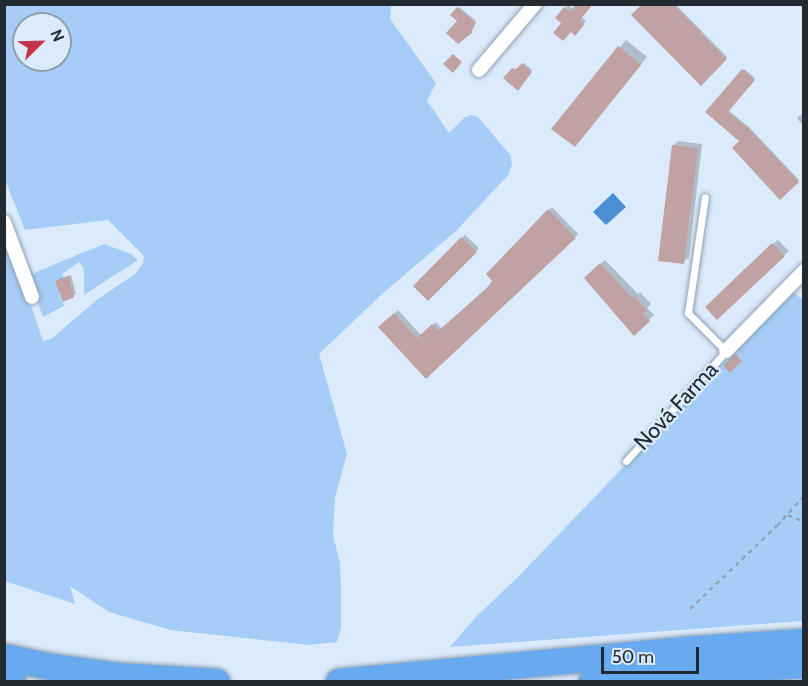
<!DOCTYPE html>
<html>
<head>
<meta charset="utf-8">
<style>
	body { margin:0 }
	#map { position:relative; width:808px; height:686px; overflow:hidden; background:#dbebfc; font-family:Cabin,sans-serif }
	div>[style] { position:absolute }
	.green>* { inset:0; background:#a5cdf7 }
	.water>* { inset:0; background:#4b8ed3 }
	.shadow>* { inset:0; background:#0003 }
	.building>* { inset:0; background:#c1a2a2 }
	.path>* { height:2px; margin-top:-1px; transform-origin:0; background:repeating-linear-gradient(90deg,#919daa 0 4.5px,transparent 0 9px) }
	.roads { filter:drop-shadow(0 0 2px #8ea0b4) drop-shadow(0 0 2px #8ea0b4) }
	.lane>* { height:7px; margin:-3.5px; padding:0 3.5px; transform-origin:3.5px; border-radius:3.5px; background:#fff }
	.street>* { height:14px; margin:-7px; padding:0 7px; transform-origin:7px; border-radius:7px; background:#fff }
	.highway>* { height:26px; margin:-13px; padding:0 13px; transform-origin:13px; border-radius:13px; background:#67aaef }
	span { translate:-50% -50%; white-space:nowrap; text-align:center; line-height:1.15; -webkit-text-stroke:4.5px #dbebfc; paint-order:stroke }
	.street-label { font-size:22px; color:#232a32 }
	.frame { position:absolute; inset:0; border:6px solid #232a32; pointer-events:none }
	.north { position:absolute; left:12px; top:12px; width:60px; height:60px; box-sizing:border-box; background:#dbebfc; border:2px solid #919eab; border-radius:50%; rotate:67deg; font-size:16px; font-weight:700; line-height:24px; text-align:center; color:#232a32 }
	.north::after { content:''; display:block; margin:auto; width:21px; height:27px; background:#c43449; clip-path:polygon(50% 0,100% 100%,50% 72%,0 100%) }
	.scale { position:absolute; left:601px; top:647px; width:98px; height:27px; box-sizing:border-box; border:3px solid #232a32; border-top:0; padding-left:8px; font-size:18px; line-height:21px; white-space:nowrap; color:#232a32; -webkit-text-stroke:4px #dbebfc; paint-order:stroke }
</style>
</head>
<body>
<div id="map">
	<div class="green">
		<i style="clip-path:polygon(evenodd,4px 5px,391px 5px,390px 19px,436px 83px,427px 101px,449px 133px,464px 118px,471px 115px,478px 117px,511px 156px,512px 165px,508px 175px,456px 231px,382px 294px,319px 354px,347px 454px,335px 497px,333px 535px,340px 563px,341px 593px,341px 628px,337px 642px,308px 645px,171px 630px,109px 612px,70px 586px,75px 604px,5px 581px,5px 228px,43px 341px,51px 339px,98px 299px,135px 274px,143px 263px,144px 256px,108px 220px,25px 230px,5px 180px,4px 5px,24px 24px,60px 24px,60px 60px,24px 60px,24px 24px)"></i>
		<i style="clip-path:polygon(104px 244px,131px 254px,138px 260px,84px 295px,84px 269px,79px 262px,62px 274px,64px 278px,56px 282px,64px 306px,43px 317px,29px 275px)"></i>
		<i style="clip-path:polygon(792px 291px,803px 300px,803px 621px,450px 647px,475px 618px,519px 576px)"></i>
	</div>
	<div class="water">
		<i style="clip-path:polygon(613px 193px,626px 207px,606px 225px,593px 212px)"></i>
	</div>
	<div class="shadow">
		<i style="clip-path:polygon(644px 4px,675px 4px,727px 57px,701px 83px)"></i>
		<i style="clip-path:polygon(568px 5px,586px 21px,575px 34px,557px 18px)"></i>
		<i style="clip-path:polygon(459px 7px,476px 21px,473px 30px,458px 42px,459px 20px,452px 15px)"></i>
		<i style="clip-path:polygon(626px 40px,647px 57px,581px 139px,554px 129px)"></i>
		<i style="clip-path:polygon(524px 63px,532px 70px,518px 89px,505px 78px,514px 68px,517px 70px)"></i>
		<i style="clip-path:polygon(744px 69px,755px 78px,728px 110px,750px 128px,799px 180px,780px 198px,741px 141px,707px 111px)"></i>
		<i style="clip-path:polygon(804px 113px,804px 127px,797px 118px)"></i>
		<i style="clip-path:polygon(678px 141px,702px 144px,689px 257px,683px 262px,673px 146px)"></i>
		<i style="clip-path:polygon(552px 207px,578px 234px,426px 376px,381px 327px,398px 310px,421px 335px,436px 322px,442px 329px,494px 281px,488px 274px)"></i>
		<i style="clip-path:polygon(465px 235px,479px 248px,428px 299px,415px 286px)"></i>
		<i style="clip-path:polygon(778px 240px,789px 251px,717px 318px,707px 307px)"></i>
		<i style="clip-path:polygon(605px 260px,638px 294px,640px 292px,651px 304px,647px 308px,654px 315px,634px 334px,586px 278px)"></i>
		<i style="clip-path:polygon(71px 275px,76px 294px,73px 296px,59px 279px)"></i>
	</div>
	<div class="building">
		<i style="clip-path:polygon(576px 4px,593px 4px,580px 20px,584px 25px,575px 36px,571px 32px,563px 41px,553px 33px,561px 23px,555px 18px,564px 7px,570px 12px)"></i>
		<i style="clip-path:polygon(642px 4px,673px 4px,727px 59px,701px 86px,631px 15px)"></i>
		<i style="clip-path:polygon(457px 7px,476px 23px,472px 28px,472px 33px,458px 44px,446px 33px,457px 21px,450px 15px)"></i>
		<i style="clip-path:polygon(618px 46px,641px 65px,575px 147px,551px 129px)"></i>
		<i style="clip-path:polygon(453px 54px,462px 62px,453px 73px,443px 64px)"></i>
		<i style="clip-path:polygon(522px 63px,532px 72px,518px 91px,503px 78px,512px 68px,515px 70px)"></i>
		<i style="clip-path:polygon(742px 69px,755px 80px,728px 112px,749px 129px,799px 182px,780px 200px,732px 148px,739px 141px,705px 112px)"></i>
		<i style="clip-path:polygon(672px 145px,698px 148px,684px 264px,658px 261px)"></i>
		<i style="clip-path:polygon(548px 209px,576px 238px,426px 379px,378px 327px,394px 313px,417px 338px,432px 324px,438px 331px,487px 288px,492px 281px,486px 274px)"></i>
		<i style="clip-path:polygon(461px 237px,477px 252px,428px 301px,413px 286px)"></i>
		<i style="clip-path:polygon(772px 243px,785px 256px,717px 320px,705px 307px)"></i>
		<i style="clip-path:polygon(600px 263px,632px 298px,634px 296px,647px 310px,643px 314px,650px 321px,634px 336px,584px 278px)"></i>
		<i style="clip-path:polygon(69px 276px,74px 297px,63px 302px,55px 281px)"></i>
		<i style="clip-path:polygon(735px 354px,742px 361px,730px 373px,723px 366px)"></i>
	</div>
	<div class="path">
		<i style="left:788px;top:515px;width:17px;rotate:24deg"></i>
		<i style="left:690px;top:609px;width:120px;rotate:-43.7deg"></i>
		<i style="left:777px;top:526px;width:40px;rotate:-48deg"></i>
	</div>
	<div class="roads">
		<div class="lane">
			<i style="left:626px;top:461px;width:149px;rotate:-47.7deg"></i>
			<i style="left:726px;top:351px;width:54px;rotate:-135deg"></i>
			<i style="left:688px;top:313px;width:117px;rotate:-81.7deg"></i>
		</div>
		<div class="street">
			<i style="left:479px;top:70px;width:87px;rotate:-49.7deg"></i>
			<i style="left:4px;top:222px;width:80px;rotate:69.5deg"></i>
			<i style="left:726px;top:351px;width:112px;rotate:-45.7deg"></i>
		</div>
		<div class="highway">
			<i style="left:4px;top:657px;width:48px;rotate:12deg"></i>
			<i style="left:51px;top:667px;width:68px;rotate:7.7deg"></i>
			<i style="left:118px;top:676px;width:99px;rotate:3.5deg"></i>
			<i style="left:4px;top:680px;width:9px;rotate:13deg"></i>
			<i style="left:339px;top:682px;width:345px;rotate:-5.3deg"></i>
			<i style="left:683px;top:650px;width:121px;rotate:-3.8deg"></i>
			<i style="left:592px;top:682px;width:95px;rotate:-6.1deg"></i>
			<i style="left:686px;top:672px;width:118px;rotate:-3.4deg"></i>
		</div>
	</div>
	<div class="street-label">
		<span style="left:676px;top:406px;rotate:-47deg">Nová Farma</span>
	</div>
	<div class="frame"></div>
	<div class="north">N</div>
	<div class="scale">50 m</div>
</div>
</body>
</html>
